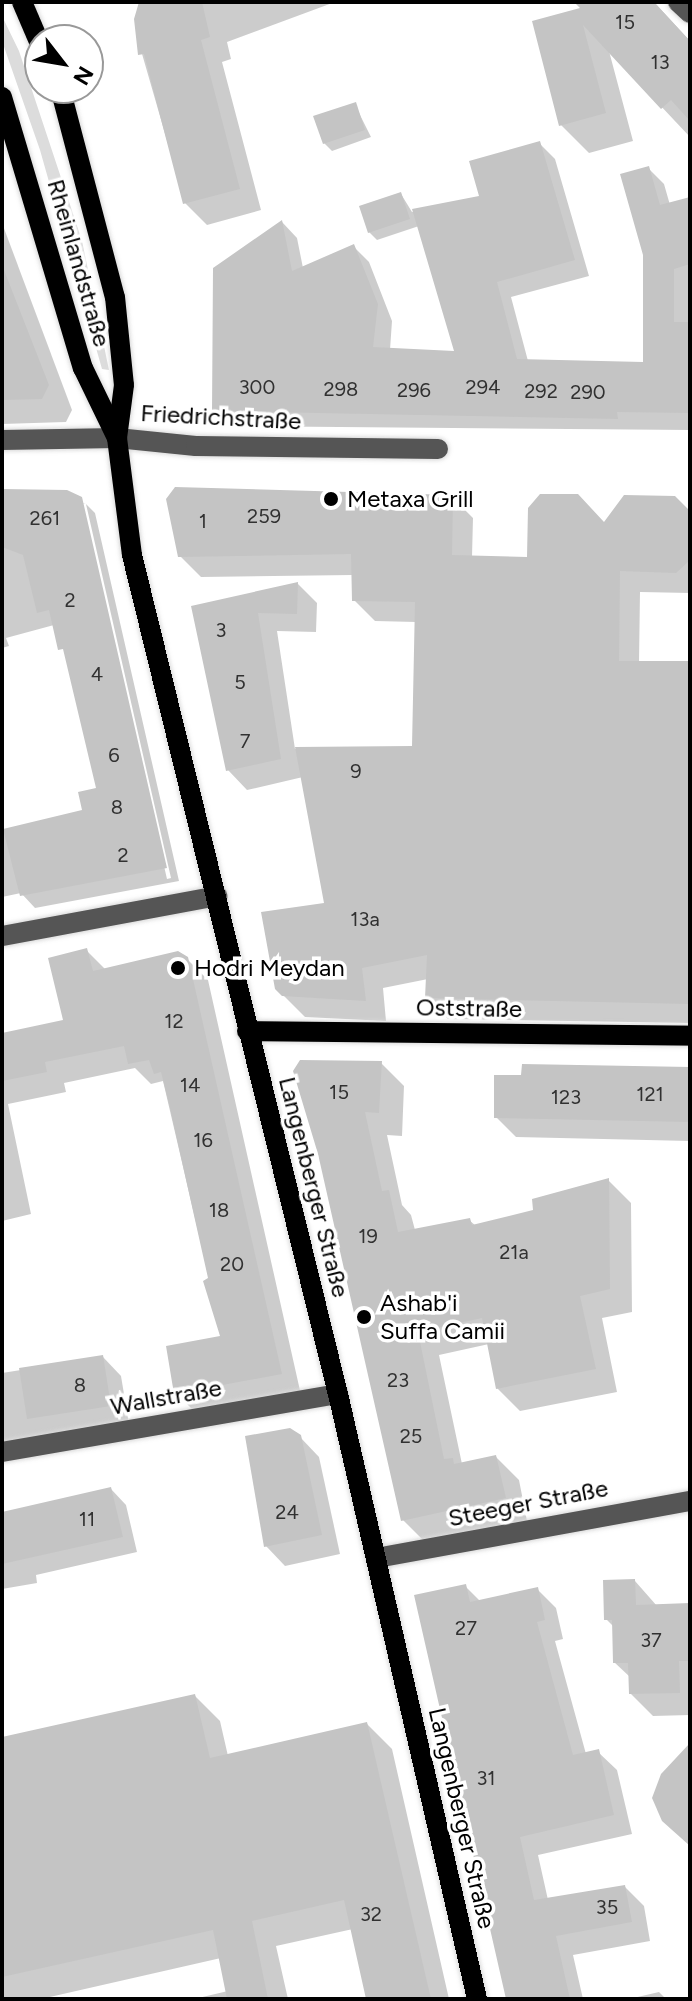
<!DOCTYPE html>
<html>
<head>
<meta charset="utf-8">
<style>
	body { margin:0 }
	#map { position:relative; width:692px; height:2001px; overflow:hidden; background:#fff; font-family:Figtree,sans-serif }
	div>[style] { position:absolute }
	.green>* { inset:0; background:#dcdcdc }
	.shadow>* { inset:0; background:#0003 }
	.building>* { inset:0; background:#c4c4c4 }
	.roads { filter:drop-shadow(0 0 2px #dbdbdb) drop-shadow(0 0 2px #dbdbdb) }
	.minor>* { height:20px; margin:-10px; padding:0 10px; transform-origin:10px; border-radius:10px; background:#555 }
	.major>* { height:20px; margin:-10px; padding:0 10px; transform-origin:10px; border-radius:10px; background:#000 }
	.dots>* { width:22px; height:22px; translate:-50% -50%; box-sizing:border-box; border:4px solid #fff; border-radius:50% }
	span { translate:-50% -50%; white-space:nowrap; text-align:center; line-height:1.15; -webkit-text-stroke:7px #fff; paint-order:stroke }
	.number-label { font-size:20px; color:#313131 }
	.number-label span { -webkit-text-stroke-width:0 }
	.street-label { font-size:24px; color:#000 }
	.poi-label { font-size:24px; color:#000 }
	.left { translate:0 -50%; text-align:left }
	.frame { position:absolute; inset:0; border:4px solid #000; pointer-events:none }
	.north { position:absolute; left:24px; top:24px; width:80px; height:80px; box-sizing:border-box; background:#fff; border:2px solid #999; border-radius:50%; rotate:121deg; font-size:22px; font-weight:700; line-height:32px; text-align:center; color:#000 }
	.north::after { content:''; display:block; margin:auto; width:28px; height:36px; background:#000; clip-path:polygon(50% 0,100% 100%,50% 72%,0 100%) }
</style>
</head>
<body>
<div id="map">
	<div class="green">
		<i style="clip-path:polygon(2px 16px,19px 51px,82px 241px,109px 370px,102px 369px,40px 150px,2px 41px)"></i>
	</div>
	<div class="shadow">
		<i style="clip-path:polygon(141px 2px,335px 2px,227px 42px,231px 59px,222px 62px,261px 210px,207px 225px,185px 203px,136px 33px)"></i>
		<i style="clip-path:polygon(577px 2px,654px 2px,690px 41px,690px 137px,609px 51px,633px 141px,589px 153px,561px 125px,584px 10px)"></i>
		<i style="clip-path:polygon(355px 105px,371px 137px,332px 151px,324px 143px)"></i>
		<i style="clip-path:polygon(539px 143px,555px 159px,589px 276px,511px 297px,528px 361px,645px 364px,648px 168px,664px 184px,670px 205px,690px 199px,690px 430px,230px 426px,214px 410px,282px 222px,297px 238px,303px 268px,353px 246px,369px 262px,392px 321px,390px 350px,457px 353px,419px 226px,377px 240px,369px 232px,401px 194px,412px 212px,482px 198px)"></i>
		<i style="clip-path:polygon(2px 223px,72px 410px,66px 422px,2px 424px)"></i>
		<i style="clip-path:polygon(4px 491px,86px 504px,82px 504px,167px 879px,171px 878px,86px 504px,95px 513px,179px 881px,35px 908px,21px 893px,2px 897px,2px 832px,84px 811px,101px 801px,67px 656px,54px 625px,6px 638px,9px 646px,2px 648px)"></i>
		<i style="clip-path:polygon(452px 497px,473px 518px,472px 557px,529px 559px,674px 498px,690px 514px,690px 593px,640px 592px,639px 663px,690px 663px,690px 1023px,448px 1019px,427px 998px,428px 979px,383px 988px,386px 1021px,305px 1017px,283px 995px,327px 904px,303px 777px,247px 790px,228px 770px,193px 607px,298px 584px,317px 603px,316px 632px,277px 631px,295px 749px,414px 748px,416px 622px,375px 621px,354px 600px,353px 575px,201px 577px,180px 556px)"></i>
		<i style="clip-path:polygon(86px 950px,106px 970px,187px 959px,208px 980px,301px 1395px,197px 1414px,176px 1393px,223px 1338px,163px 1081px,151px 1084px,135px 1068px,64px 1083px,66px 1092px,8px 1104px,31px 1214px,2px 1221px,2px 1035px,66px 1022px)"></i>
		<i style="clip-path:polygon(381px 1063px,404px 1086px,402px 1136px,387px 1135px,402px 1205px,411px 1215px,415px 1230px,469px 1220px,476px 1226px,535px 1211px,608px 1180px,631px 1203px,632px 1312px,602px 1318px,617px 1392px,520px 1411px,497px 1388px,489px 1344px,439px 1355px,462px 1464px,496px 1457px,519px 1480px,527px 1521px,426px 1543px,403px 1520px,320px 1154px)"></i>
		<i style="clip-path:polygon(690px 1069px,690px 1141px,516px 1137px,496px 1117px)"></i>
		<i style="clip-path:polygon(103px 1357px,121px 1376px,129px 1424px,2px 1443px,2px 1373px)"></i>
		<i style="clip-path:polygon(300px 1437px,319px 1457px,340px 1554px,285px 1566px,266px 1546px)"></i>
		<i style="clip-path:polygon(111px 1489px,126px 1505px,137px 1552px,36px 1575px,37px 1583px,2px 1589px,2px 1514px)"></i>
		<i style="clip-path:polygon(635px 1581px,657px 1606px,690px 1605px,690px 1715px,653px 1716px,631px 1694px,631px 1678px,614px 1662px,614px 1627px,606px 1619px)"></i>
		<i style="clip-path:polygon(465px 1586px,481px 1602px,537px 1589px,556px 1608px,563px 1639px,555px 1641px,586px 1754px,598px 1752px,617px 1770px,632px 1834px,538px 1855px,548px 1900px,625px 1887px,644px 1906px,650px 1941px,573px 1955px,583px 1999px,508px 1999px)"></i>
		<i style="clip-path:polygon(195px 1696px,220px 1721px,228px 1756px,367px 1724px,392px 1749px,449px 1999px,368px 1999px,353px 1929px,276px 1946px,288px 1999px,194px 1999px,228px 1991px,221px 1958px,41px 1999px,2px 1999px,2px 1739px)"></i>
		<i style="clip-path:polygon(659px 1992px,666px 1999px,629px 1999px)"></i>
	</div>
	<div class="building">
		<i style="clip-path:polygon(139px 2px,202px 2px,210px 37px,201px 40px,240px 189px,183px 204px,144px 54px,138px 55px,134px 19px)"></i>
		<i style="clip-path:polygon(574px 2px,654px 2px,690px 41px,690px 121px,671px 100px,661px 109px,583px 25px,606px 113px,559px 126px,532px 21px,580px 8px)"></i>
		<i style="clip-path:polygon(356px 102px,365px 130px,323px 144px,313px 116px)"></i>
		<i style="clip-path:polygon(540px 141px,575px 260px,497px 282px,517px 359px,643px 362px,643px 255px,620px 174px,649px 166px,660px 205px,690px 197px,690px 264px,674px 269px,674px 322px,690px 322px,690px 413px,617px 412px,618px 419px,212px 411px,213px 268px,282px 220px,292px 271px,354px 244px,378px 304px,373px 347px,454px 351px,412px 209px,479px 196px,469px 161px)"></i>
		<i style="clip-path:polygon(401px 192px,410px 219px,368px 233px,359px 206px)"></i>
		<i style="clip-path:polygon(4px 270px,49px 385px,42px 399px,2px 400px)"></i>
		<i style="clip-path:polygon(175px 487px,453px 495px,452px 555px,527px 557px,528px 508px,540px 494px,578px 494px,604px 522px,624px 495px,675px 496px,689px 510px,689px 561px,676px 573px,620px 571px,619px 661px,690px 661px,690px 1004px,425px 998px,427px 955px,362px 968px,366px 1001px,282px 996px,275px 989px,261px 912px,324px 903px,295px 747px,412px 746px,415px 602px,352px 601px,351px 554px,178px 557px,166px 499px)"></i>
		<i style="clip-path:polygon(2px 489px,67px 490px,82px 497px,167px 868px,20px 896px,3px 829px,82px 810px,78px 792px,96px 788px,63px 649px,58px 650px,49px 610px,37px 613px,23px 555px,2px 547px)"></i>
		<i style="clip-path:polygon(298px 582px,297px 614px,258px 613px,281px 759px,226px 771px,191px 606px)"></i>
		<i style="clip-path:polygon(87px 948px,93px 971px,178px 951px,188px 957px,282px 1374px,174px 1394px,166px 1346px,220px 1336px,203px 1281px,208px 1278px,170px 1108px,161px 1072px,154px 1074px,149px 1060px,128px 1064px,124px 1046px,45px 1062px,47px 1072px,2px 1081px,2px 1033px,63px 1020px,48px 958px)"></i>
		<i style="clip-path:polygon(300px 1060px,382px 1061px,379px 1113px,365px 1112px,382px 1191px,389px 1190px,398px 1232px,470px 1218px,472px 1225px,533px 1210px,532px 1199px,609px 1178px,610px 1289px,580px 1296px,596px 1369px,496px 1389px,482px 1318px,418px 1332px,444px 1459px,453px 1458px,454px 1464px,496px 1455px,506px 1498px,401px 1521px,318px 1154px,293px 1071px)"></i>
		<i style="clip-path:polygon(522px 1064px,690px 1067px,690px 1122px,494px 1118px,494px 1075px,521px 1075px)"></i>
		<i style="clip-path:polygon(103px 1355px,111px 1406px,27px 1419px,19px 1368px)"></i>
		<i style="clip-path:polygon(290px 1428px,301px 1435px,322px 1535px,264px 1547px,245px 1436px)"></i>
		<i style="clip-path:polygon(111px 1487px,123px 1537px,2px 1564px,2px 1512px)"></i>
		<i style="clip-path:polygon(635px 1579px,636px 1605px,690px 1603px,690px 1661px,679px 1661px,680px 1693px,629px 1694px,628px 1663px,613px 1663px,612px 1620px,604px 1620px,603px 1580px)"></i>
		<i style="clip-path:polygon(466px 1584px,470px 1602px,538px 1587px,545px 1620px,537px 1622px,573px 1755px,599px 1749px,614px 1815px,520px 1837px,534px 1900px,625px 1885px,632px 1922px,556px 1936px,570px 1999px,506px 1999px,414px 1595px)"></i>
		<i style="clip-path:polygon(195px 1694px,210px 1758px,367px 1722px,431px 1999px,366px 1999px,344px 1900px,252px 1921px,268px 1999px,227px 1999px,213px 1930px,2px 1977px,2px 1737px)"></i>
		<i style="clip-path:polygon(690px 1743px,690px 1846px,662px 1821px,652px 1798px,661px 1774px)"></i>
	</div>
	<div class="roads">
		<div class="minor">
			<i style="left:678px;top:2px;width:16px;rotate:43deg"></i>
			<i style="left:2px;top:440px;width:115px;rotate:-1deg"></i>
			<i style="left:117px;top:438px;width:79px;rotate:5.8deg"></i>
			<i style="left:196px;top:446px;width:242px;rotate:0.7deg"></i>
			<i style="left:2px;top:936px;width:219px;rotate:-10.5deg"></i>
			<i style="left:2px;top:1452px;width:341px;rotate:-9.8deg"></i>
			<i style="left:376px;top:1558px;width:319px;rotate:-10.3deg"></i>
		</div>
		<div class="major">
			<i style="left:22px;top:2px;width:46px;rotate:66.8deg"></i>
			<i style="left:60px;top:88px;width:216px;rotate:75.3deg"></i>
			<i style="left:115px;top:297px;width:88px;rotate:84.2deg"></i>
			<i style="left:124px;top:385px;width:53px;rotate:97.5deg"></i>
			<i style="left:117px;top:438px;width:118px;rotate:82.7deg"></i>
			<i style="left:132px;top:555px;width:864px;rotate:76.21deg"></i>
			<i style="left:338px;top:1394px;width:621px;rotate:77.06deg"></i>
			<i style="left:2px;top:97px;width:283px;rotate:73.4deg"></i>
			<i style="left:83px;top:368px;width:78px;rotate:64.1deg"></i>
			<i style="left:247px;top:1031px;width:443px;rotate:0.6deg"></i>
		</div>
	</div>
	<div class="dots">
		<i style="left:331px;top:499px;background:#000"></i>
		<i style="left:178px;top:968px;background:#000"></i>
		<i style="left:364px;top:1317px;background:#000"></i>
	</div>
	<div class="number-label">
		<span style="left:625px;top:22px">15</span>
		<span style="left:660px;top:62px">13</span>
		<span style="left:257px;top:387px">300</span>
		<span style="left:483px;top:387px">294</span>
		<span style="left:341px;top:389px">298</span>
		<span style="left:414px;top:390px">296</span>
		<span style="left:541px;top:391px">292</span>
		<span style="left:588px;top:392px">290</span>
		<span style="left:264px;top:516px">259</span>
		<span style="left:45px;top:518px">261</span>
		<span style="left:203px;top:521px">1</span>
		<span style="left:70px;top:600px">2</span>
		<span style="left:221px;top:630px">3</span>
		<span style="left:97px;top:674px">4</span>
		<span style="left:240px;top:682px">5</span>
		<span style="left:245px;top:741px">7</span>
		<span style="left:114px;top:755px">6</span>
		<span style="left:356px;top:771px">9</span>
		<span style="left:117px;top:807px">8</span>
		<span style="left:123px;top:855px">2</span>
		<span style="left:365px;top:919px">13a</span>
		<span style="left:174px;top:1021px">12</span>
		<span style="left:190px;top:1085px">14</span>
		<span style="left:339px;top:1092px">15</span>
		<span style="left:650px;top:1094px">121</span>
		<span style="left:566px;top:1097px">123</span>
		<span style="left:203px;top:1140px">16</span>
		<span style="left:219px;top:1210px">18</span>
		<span style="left:368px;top:1236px">19</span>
		<span style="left:514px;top:1252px">21a</span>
		<span style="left:232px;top:1264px">20</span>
		<span style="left:398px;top:1380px">23</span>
		<span style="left:80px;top:1385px">8</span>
		<span style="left:411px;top:1436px">25</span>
		<span style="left:287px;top:1512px">24</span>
		<span style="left:87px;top:1519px">11</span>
		<span style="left:466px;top:1628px">27</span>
		<span style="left:651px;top:1640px">37</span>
		<span style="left:486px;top:1778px">31</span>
		<span style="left:607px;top:1907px">35</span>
		<span style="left:371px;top:1914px">32</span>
	</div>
	<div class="street-label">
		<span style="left:79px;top:263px;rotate:74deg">Rheinlandstraße</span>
		<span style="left:221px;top:417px;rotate:3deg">Friedrichstraße</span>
		<span style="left:469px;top:1008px;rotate:1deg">Oststraße</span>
		<span style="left:314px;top:1187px;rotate:76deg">Langenberger Straße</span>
		<span style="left:166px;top:1397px;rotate:-10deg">Wallstraße</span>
		<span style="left:528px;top:1503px;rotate:-11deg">Steeger Straße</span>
		<span style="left:462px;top:1818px;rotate:77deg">Langenberger Straße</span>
	</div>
	<div class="poi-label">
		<span class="left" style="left:347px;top:499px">Metaxa Grill</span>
		<span class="left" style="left:194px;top:968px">Hodri Meydan</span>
		<span class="left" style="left:380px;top:1317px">Ashab'i<br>Suffa Camii</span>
	</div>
	<div class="frame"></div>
	<div class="north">N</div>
</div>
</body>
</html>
